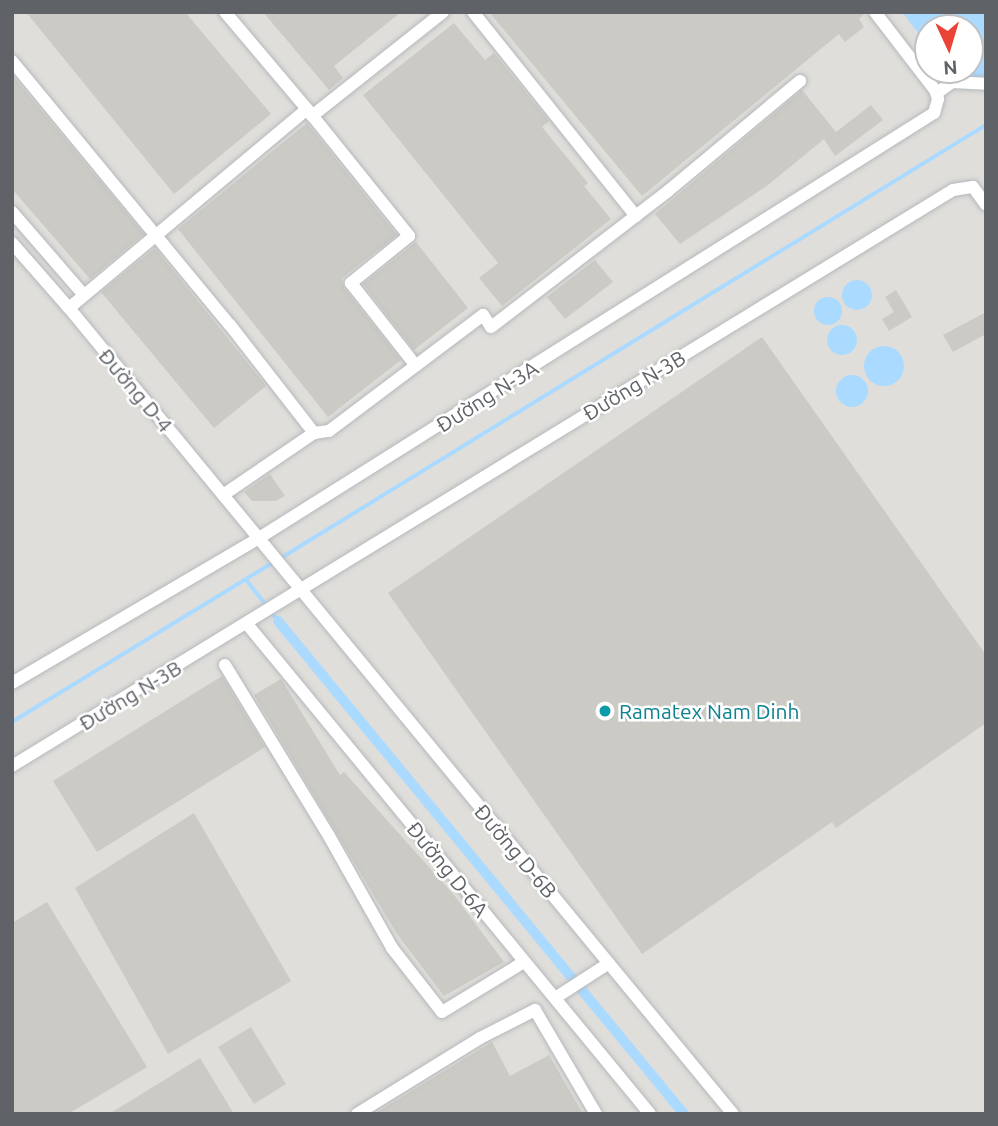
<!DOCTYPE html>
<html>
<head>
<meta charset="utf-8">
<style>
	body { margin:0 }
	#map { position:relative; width:998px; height:1126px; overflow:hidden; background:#f1efe8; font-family:Ubuntu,sans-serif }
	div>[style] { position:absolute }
	.industrial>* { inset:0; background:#e0deda }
	.water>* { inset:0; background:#aadaff }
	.round { border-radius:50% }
	.stream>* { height:3.5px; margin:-1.75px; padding:0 1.75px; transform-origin:1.75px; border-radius:1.75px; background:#aadaff }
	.canal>* { height:10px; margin:-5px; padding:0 5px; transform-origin:5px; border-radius:5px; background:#aadaff }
	.building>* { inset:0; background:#cccac5 }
	.path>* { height:2px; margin-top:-1px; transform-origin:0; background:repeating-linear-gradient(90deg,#9cc7a9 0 7px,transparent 0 10.5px) }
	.roads { filter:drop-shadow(0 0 2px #b5b8bc) drop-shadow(0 0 2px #b5b8bc) }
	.street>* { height:12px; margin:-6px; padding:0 6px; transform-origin:6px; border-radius:6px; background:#fff }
	.dots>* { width:19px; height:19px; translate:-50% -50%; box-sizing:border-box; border:4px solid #fff; border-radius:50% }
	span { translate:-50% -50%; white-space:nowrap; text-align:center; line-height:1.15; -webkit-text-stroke:5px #fff; paint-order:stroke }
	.street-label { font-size:21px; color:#5f6368 }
	.culture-label { font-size:21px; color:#0d838f }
	.left { translate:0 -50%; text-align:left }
	.frame { position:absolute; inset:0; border:14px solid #5f6368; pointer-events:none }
	.north { position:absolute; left:914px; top:14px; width:70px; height:70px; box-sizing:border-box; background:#fff; border:2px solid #bfc1c3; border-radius:50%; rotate:176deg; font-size:19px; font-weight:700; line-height:28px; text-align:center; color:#5f6368 }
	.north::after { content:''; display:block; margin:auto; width:24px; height:32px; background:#ea4335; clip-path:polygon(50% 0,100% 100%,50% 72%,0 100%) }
</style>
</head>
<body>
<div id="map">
	<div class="industrial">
		<i style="clip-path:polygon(evenodd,12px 12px,986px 12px,986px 1114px,12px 1114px,12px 12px,928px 28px,970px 28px,970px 70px,928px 70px,928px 28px)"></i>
	</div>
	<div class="water">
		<i style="clip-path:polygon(986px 12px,986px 80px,950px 76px,946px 70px,970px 70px,970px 28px,928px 28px,928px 46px,903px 13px)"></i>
		<i class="round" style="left:842px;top:280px;width:30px;height:30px"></i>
		<i class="round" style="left:814px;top:297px;width:28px;height:28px"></i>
		<i class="round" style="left:827px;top:325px;width:30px;height:30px"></i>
		<i class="round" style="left:864px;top:346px;width:40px;height:40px"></i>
		<i class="round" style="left:836px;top:375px;width:32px;height:32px"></i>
	</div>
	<div class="stream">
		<i style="left:281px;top:558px;width:827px;rotate:-31.56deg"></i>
		<i style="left:246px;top:579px;width:33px;rotate:52deg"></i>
		<i style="left:271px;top:611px;width:12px;rotate:55deg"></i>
		<i style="left:12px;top:722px;width:307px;rotate:-31.4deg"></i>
	</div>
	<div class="canal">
		<i style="left:278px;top:621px;width:639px;rotate:50.53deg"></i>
	</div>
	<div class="building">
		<i style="clip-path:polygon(26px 12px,185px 12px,271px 114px,174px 194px)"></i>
		<i style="clip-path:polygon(263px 12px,401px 12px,334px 66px,343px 78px,329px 90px)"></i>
		<i style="clip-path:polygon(489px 12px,866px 12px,859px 19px,864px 27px,845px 42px,839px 34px,642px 196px)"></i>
		<i style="clip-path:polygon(454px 23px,485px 60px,494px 53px,549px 121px,542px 127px,588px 183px,584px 186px,611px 219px,502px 306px,479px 278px,498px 263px,363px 95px)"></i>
		<i style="clip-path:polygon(12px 75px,144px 234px,90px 279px,12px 189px)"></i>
		<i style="clip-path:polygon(802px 90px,836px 132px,871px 105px,883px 120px,835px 156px,824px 139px,768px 185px,680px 244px,655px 214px)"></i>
		<i style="clip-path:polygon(307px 123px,397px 235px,342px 278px,344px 288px,401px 360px,328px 417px,178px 229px)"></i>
		<i style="clip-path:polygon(416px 242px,468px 308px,414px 350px,363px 284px)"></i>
		<i style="clip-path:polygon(155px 248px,266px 386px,214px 428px,101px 292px)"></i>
		<i style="clip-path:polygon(595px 260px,613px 282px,565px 319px,547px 297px)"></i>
		<i style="clip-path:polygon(896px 290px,912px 317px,889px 331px,882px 319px,894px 312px,885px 297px)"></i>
		<i style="clip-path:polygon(986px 312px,986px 334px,953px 352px,943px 335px)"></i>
		<i style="clip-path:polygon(762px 337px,986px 655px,986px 723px,836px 828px,832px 822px,642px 954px,388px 593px)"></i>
		<i style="clip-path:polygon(270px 474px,285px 496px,275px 501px,252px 501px,244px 492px)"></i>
		<i style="clip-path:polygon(222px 676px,265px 747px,97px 852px,53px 781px)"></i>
		<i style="clip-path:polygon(281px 679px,340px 775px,344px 772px,454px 895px,504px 962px,444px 996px,397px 934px,254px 695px)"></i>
		<i style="clip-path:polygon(194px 813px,291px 981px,168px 1054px,75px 888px)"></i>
		<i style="clip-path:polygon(47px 902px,147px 1067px,68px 1114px,12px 1114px,12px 923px)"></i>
		<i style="clip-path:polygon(251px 1027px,286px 1084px,254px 1104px,218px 1047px)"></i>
		<i style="clip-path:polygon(492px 1042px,510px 1076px,549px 1055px,583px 1114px,374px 1114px)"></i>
		<i style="clip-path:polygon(200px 1058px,234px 1114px,109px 1114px)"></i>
	</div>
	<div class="path">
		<i style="left:984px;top:41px;width:3px;rotate:45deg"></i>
	</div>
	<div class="roads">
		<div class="street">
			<i style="left:473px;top:12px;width:261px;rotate:51.4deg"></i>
			<i style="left:12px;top:61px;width:342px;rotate:50.5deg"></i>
			<i style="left:230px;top:325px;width:137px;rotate:52.1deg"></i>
			<i style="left:937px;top:93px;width:19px;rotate:-36deg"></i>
			<i style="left:952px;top:82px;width:34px;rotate:3deg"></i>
			<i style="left:307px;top:109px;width:163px;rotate:51.2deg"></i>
			<i style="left:409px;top:236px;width:75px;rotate:141deg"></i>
			<i style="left:351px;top:283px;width:105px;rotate:51.9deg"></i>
			<i style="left:312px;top:116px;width:167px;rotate:-38.4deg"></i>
			<i style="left:12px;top:212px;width:108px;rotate:49.1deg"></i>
			<i style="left:12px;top:243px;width:86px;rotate:48.8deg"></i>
			<i style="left:69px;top:308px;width:1044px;rotate:50.52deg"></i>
			<i style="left:69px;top:308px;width:310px;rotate:-39.9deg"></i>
			<i style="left:307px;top:109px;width:127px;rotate:-130.2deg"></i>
			<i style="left:223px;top:495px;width:110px;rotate:-34.3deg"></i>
			<i style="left:314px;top:433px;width:15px;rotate:-8deg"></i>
			<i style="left:329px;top:431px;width:193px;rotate:-37deg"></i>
			<i style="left:483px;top:315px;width:14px;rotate:56deg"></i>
			<i style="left:491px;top:327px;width:223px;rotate:-37.5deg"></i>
			<i style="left:668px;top:191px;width:172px;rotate:-39.8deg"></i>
			<i style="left:247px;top:624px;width:634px;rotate:50.56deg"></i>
			<i style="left:225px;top:665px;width:200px;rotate:58.7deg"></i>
			<i style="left:329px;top:836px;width:129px;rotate:60.6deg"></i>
			<i style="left:392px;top:948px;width:81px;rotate:52deg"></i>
			<i style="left:442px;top:1012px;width:96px;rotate:-31.4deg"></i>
			<i style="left:12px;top:683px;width:286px;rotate:-30.4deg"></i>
			<i style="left:259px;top:538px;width:798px;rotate:-32.2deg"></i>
			<i style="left:934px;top:113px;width:15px;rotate:-74deg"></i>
			<i style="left:938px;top:99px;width:9px;rotate:-108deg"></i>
			<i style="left:935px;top:90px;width:98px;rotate:-127.6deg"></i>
			<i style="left:12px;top:766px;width:1103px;rotate:-31.47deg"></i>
			<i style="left:953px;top:190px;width:20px;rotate:-9deg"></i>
			<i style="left:973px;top:187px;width:22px;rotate:54deg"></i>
			<i style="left:555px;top:998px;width:64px;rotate:-32.9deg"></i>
			<i style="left:357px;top:1114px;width:145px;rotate:-31.7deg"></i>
			<i style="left:480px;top:1038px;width:62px;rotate:-27deg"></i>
			<i style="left:535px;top:1010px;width:121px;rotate:59.6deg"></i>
		</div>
	</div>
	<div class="dots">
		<i style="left:605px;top:711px;background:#0f9aa8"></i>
	</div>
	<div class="street-label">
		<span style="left:634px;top:385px;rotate:-31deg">Đường N-3B</span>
		<span style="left:136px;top:390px;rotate:50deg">Đường D-4</span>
		<span style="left:487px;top:396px;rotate:-32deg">Đường N-3A</span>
		<span style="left:130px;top:695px;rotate:-31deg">Đường N-3B</span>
		<span style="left:516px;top:851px;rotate:50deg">Đường D-6B</span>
		<span style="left:448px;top:869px;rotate:51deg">Đường D-6A</span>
	</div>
	<div class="culture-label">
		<span class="left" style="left:619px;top:711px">Ramatex Nam Dinh</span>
	</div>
	<div class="frame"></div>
	<div class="north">N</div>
</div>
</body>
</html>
